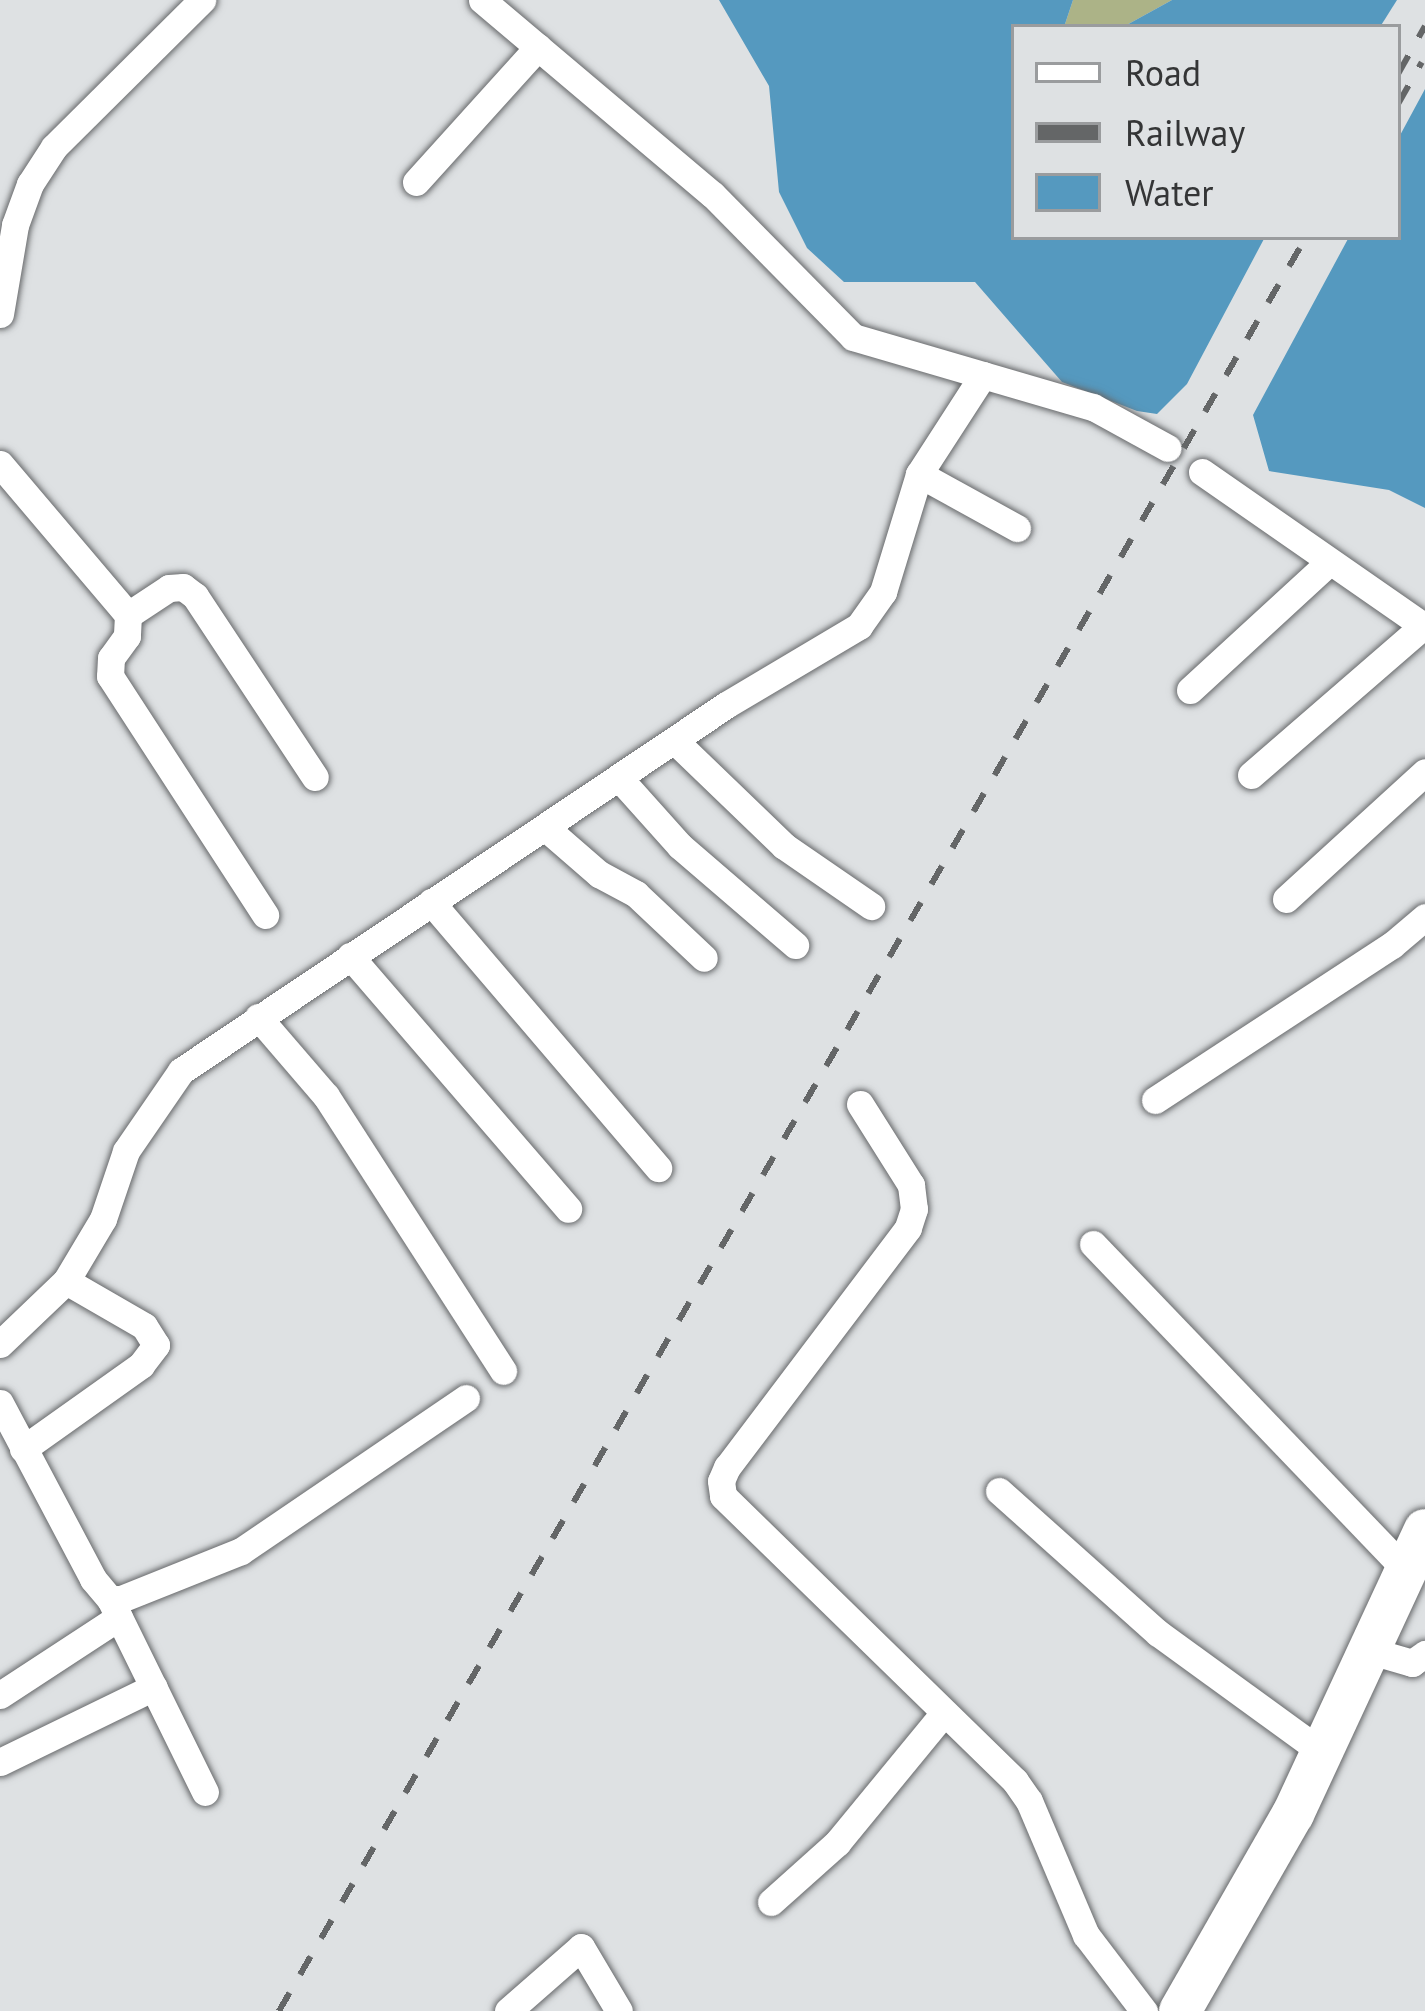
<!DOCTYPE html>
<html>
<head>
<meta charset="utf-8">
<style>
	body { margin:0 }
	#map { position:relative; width:1425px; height:2011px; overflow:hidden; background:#dee1e3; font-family:"PT Sans",sans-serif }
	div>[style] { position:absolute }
	.green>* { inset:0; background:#acb387 }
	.water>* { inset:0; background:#5599bf }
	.roads { filter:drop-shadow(0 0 3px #67696b) drop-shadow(0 0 3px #67696b) }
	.minor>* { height:27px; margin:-13.5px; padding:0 13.5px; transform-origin:13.5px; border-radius:13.5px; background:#fff }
	.primary>* { height:42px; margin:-21px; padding:0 21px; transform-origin:21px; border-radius:21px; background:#fff }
	.rail>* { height:6px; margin-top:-3px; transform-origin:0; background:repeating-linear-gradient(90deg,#646667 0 21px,transparent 0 42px) }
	span { translate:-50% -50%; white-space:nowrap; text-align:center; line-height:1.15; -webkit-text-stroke:12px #dee1e3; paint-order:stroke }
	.legend { position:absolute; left:1011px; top:24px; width:390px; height:216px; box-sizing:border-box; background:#dee1e3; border:3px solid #9a9c9e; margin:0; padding:15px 21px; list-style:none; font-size:36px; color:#343536 }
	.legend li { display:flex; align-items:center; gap:24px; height:60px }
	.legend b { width:60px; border:3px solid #9a9c9e }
</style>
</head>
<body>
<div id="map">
	<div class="green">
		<i style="clip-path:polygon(1073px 0,1172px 0,1123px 27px,1064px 27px)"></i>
	</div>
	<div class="water">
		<i style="clip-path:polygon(719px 0,1073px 0,1064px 27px,1014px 27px,1014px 237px,1265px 237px,1187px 384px,1157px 414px,1137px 411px,1062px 382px,975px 282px,844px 282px,807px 248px,779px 192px,769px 86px)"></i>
		<i style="clip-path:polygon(1172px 0,1397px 0,1380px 27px,1123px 27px)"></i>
		<i style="clip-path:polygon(1425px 89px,1425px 508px,1389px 490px,1269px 471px,1253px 415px,1349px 237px,1398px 237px,1398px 139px)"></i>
	</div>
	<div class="roads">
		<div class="minor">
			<i style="left:482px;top:0;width:302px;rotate:40.2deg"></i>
			<i style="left:713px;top:195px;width:199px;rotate:45.4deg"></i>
			<i style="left:853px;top:337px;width:250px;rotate:16.3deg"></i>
			<i style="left:1093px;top:407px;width:85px;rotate:28.7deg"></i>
			<i style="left:416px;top:182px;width:182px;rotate:-47.9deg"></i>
			<i style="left:0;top:314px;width:90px;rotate:-80.4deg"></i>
			<i style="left:15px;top:225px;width:44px;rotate:-69.9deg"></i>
			<i style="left:30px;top:184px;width:44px;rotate:-57deg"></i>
			<i style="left:54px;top:147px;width:209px;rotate:-44.8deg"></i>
			<i style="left:0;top:464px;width:198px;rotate:49.7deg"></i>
			<i style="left:128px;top:615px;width:21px;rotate:93deg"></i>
			<i style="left:127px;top:636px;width:27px;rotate:126deg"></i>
			<i style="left:111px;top:658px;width:18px;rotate:93deg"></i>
			<i style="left:110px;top:676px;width:285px;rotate:57deg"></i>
			<i style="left:1202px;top:472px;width:272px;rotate:34.8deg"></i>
			<i style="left:919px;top:474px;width:112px;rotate:28.9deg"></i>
			<i style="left:128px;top:615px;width:49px;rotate:-33.4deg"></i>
			<i style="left:169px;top:588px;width:14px;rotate:-4deg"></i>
			<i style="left:183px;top:587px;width:15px;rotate:37deg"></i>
			<i style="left:195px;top:596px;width:217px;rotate:56.5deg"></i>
			<i style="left:1190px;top:690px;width:189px;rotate:-42.6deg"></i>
			<i style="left:675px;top:741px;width:151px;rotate:43.9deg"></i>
			<i style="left:784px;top:846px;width:106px;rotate:34.6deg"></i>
			<i style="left:1251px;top:775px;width:228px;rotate:-40.9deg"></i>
			<i style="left:620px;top:779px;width:90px;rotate:48.2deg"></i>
			<i style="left:680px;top:846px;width:152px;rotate:40.7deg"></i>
			<i style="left:547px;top:829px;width:69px;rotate:40.9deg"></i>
			<i style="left:599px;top:874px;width:42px;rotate:28.4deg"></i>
			<i style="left:636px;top:894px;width:93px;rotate:43.3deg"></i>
			<i style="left:1286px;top:899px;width:188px;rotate:-42.4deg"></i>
			<i style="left:431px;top:902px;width:350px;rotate:49.5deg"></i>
			<i style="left:350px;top:956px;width:334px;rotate:49.2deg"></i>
			<i style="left:258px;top:1017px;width:104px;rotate:49.3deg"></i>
			<i style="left:326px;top:1096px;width:327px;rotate:57.2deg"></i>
			<i style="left:1155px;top:1100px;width:283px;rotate:-33.2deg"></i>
			<i style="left:1392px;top:945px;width:43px;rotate:-40.3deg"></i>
			<i style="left:860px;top:1104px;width:96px;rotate:57.8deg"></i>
			<i style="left:911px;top:1185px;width:24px;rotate:83deg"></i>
			<i style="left:914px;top:1209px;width:20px;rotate:108deg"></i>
			<i style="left:908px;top:1228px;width:300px;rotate:127.1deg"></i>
			<i style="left:727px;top:1467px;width:15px;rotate:113deg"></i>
			<i style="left:721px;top:1481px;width:15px;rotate:82deg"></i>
			<i style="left:723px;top:1496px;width:408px;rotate:44.3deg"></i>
			<i style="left:1015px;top:1781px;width:24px;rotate:55deg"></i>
			<i style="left:1029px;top:1801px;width:146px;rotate:67deg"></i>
			<i style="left:1086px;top:1935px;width:96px;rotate:52.7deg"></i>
			<i style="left:1093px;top:1244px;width:453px;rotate:46.2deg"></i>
			<i style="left:0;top:1344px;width:91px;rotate:-43.7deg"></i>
			<i style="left:66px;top:1281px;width:72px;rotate:-59.2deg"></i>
			<i style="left:103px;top:1219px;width:72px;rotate:-71.3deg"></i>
			<i style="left:126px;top:1151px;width:97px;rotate:-55.5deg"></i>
			<i style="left:181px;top:1071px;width:656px;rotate:-33.88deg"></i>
			<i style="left:726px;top:705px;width:155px;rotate:-30.7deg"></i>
			<i style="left:859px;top:626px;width:42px;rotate:-54.8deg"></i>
			<i style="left:883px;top:592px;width:123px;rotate:-73deg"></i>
			<i style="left:919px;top:474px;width:118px;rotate:-57.1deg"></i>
			<i style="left:0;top:1403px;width:199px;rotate:62.1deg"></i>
			<i style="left:93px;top:1579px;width:26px;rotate:50deg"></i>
			<i style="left:110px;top:1599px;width:11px"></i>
			<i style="left:121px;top:1599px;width:129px;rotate:-21.8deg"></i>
			<i style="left:241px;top:1551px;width:272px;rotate:-34.2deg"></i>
			<i style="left:23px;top:1449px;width:145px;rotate:-35.4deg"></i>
			<i style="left:141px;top:1365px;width:25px;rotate:-53deg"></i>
			<i style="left:156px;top:1345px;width:22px;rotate:-122deg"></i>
			<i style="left:144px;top:1326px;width:90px;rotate:-150deg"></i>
			<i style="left:999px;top:1491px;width:213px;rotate:41.8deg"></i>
			<i style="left:1158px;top:1633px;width:204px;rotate:36deg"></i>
			<i style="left:110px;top:1599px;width:215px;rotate:63.8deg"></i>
			<i style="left:1371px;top:1651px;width:43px;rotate:16.3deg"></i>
			<i style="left:1412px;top:1663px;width:16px;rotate:-35deg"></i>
			<i style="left:0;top:1695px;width:142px;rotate:-33.2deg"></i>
			<i style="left:0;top:1762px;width:171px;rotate:-26deg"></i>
			<i style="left:771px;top:1902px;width:89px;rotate:-41.8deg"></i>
			<i style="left:837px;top:1843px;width:167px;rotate:-50.6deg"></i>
			<i style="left:508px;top:2011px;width:97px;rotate:-41.2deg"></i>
			<i style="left:581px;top:1947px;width:74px;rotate:59.3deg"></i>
		</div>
		<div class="primary">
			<i style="left:1180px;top:2011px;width:227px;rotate:-60.2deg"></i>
			<i style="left:1293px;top:1814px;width:313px;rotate:-65.1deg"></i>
		</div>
	</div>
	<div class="rail">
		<i style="left:1398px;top:74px;width:55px;rotate:-60.6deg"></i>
		<i style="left:1398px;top:104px;width:48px;rotate:-60.3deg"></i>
		<i style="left:279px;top:2011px;width:2050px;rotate:-59.93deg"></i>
	</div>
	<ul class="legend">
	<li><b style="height:15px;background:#fff"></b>Road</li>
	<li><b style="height:15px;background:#646667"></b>Railway</li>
	<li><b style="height:33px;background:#5599bf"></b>Water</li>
	</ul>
</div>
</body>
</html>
